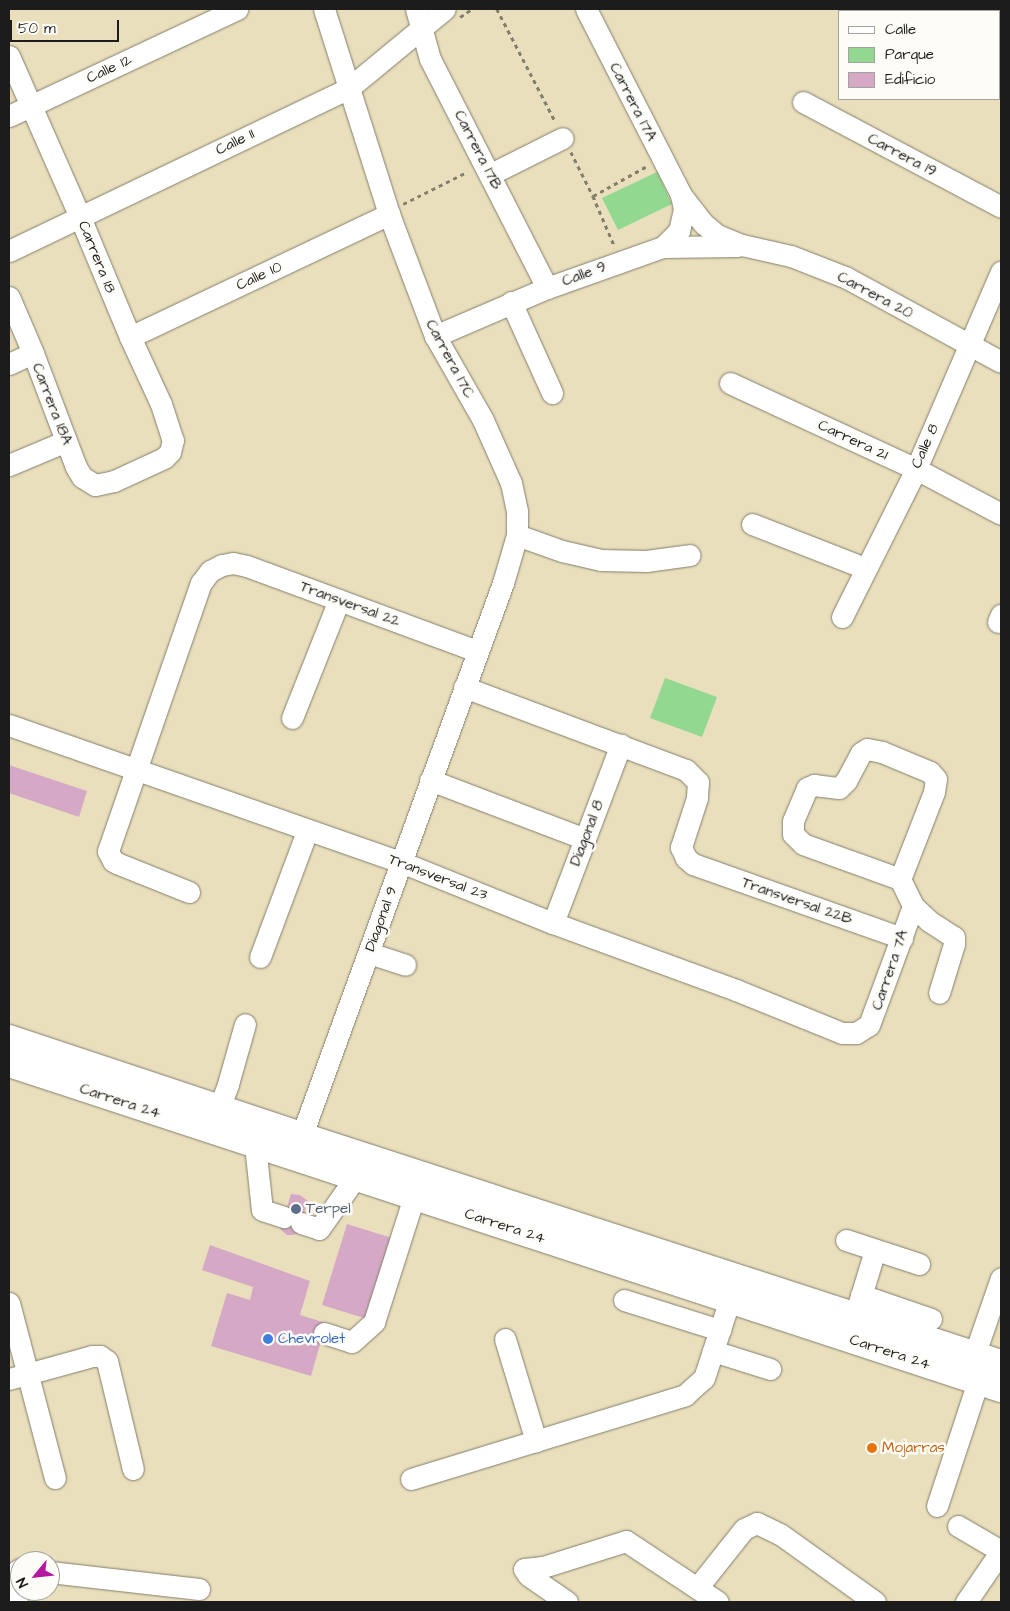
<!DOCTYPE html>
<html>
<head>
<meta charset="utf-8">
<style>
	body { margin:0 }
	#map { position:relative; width:1010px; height:1611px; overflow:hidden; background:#e9dfbc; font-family:"Architects Daughter",sans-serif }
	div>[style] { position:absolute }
	.green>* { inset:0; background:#93d891 }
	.building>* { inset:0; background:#d5a9c6 }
	.path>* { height:2.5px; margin-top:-1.25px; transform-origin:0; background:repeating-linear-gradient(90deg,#827e6c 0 4px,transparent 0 8px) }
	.roads { filter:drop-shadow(0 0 1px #827e6c) drop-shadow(0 0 1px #827e6c) }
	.minor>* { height:21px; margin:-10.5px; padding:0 10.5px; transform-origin:10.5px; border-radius:10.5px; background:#fff }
	.major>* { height:26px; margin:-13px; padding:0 13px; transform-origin:13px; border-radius:13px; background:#fff }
	.dots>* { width:14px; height:14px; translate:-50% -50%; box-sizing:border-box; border:2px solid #fdfcf7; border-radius:50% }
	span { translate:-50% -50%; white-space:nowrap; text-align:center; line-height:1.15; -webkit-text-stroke:5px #fdfcf7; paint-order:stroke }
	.street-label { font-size:15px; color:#1c1c1c }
	.service-label { font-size:15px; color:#4e5e75 }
	.left { translate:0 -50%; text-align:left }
	.shop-label { font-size:15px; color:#366cbe }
	.food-label { font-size:15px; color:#c56008 }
	.frame { position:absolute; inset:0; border:10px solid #1c1c1c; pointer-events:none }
	.legend { position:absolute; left:838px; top:10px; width:162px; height:90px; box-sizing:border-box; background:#fdfcf7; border:1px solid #a3a29f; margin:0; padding:6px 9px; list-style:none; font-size:15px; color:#1c1c1c }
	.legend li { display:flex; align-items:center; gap:10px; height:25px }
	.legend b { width:25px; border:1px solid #a3a29f }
	.north { position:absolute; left:10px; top:1551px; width:50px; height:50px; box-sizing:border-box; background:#fdfcf7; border:1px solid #a3a29f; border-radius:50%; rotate:242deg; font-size:14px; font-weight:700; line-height:20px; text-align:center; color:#1c1c1c }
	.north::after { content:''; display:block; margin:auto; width:18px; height:22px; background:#b5179e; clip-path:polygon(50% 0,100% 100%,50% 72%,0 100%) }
	.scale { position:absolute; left:10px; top:20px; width:109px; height:22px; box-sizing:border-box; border:2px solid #1c1c1c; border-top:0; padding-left:6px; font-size:15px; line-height:18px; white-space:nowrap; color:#1c1c1c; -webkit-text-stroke:4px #fdfcf7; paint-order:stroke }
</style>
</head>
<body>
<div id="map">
	<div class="green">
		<i style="clip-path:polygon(657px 172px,672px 204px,618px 230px,602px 198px)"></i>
		<i style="clip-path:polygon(665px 678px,717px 697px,702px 737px,650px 718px)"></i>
	</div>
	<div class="building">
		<i style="clip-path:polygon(9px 765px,87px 791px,79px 817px,9px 793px)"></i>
		<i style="clip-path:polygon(291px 1194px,300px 1195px,308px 1201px,297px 1234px,293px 1235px,287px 1235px,280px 1229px)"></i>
		<i style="clip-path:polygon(347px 1224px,392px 1238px,367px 1319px,322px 1305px)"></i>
		<i style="clip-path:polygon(210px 1245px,310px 1281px,300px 1315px,326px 1323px,311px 1376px,211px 1346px,227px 1293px,250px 1300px,253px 1287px,202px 1270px)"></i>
	</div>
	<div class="path">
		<i style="left:497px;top:9px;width:128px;rotate:62.6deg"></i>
		<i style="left:460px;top:17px;width:14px;rotate:-34deg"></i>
		<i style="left:571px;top:152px;width:49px;rotate:63.4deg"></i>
		<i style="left:593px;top:196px;width:56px;rotate:66.7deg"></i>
		<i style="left:593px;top:196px;width:62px;rotate:-29.1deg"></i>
		<i style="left:403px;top:204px;width:72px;rotate:-26.6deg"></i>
	</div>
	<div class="roads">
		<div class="minor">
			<i style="left:416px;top:9px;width:52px;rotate:74.4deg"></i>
			<i style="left:430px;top:59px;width:257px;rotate:62.9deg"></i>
			<i style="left:586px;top:9px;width:209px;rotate:62.9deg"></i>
			<i style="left:681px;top:195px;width:37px;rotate:52deg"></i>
			<i style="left:704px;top:224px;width:17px;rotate:40deg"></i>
			<i style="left:717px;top:235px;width:27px;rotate:22deg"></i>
			<i style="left:742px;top:245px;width:50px;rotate:12.7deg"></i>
			<i style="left:791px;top:256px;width:60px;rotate:21.4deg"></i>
			<i style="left:847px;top:278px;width:175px;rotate:28.6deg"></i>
			<i style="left:961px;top:9px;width:5px;rotate:22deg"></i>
			<i style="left:999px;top:30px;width:3px;rotate:45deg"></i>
			<i style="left:9px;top:56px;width:176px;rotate:66.2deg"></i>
			<i style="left:80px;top:217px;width:130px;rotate:67.4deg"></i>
			<i style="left:130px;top:337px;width:74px;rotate:65.2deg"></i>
			<i style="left:161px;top:404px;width:38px;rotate:72deg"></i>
			<i style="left:173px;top:440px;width:12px;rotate:104deg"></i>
			<i style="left:170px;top:452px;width:8px;rotate:135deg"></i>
			<i style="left:164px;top:458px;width:55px;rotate:155.3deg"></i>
			<i style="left:114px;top:481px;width:19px;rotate:168deg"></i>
			<i style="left:95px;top:485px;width:15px;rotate:-148deg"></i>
			<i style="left:82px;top:477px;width:12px;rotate:-121deg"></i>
			<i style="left:76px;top:467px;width:122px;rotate:-110.7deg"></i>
			<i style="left:33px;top:353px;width:61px;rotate:-113.2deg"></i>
			<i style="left:803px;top:102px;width:224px;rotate:27.9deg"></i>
			<i style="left:9px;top:116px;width:252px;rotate:-25.1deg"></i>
			<i style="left:491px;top:174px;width:80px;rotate:-26.6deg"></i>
			<i style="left:663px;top:247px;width:23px;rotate:-45deg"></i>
			<i style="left:679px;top:231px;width:23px;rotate:-77deg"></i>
			<i style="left:684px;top:209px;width:14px;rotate:-102deg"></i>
			<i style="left:9px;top:251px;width:377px;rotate:-25.6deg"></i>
			<i style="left:349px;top:88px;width:124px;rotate:-39.5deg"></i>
			<i style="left:511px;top:302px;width:100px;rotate:65.7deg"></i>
			<i style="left:435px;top:336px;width:122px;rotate:-23.2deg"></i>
			<i style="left:547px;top:288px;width:123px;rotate:-19.5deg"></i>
			<i style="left:663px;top:247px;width:75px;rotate:-0.8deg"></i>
			<i style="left:130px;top:337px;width:287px;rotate:-25.4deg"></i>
			<i style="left:9px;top:364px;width:26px;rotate:-25deg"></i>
			<i style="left:730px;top:383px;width:205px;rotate:24.8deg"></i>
			<i style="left:916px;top:469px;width:96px;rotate:27.9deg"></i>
			<i style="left:9px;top:465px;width:62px;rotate:-22.8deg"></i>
			<i style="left:752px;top:524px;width:121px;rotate:21.3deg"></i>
			<i style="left:517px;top:535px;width:48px;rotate:19.6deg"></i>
			<i style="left:562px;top:551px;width:40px;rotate:13deg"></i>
			<i style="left:601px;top:560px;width:45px;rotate:1.3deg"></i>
			<i style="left:646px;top:561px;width:44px;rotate:-7.8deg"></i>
			<i style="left:842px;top:617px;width:165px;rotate:-63.4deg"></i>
			<i style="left:916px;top:469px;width:215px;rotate:-66.7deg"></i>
			<i style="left:998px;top:622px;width:8px;rotate:-67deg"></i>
			<i style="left:464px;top:687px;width:237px;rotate:20.5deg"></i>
			<i style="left:686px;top:770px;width:17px;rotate:45deg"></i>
			<i style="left:698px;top:782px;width:16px;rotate:94deg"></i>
			<i style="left:697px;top:798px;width:52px;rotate:108.1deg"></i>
			<i style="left:681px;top:847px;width:12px;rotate:66deg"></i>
			<i style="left:686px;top:858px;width:9px;rotate:41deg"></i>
			<i style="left:693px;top:864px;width:222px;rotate:19.5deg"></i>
			<i style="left:292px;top:718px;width:127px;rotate:-68.3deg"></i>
			<i style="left:9px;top:725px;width:415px;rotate:19.3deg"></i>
			<i style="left:401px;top:862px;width:164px;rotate:21.9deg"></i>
			<i style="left:553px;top:923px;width:195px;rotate:20.1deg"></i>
			<i style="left:736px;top:990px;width:114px;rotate:22.1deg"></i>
			<i style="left:842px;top:1033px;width:14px"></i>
			<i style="left:856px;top:1033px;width:15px;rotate:-32deg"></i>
			<i style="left:869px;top:1025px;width:127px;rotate:-69.7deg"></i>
			<i style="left:430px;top:780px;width:166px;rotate:20.8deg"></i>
			<i style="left:900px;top:879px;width:103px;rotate:-160.2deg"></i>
			<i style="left:803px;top:844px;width:14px;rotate:-135deg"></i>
			<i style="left:793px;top:834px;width:13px;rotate:-90deg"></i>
			<i style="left:793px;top:821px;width:36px;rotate:-67deg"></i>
			<i style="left:807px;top:788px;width:8px;rotate:-23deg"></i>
			<i style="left:814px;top:785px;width:25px;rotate:7deg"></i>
			<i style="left:839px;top:788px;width:10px;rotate:-45deg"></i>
			<i style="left:846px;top:781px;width:32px;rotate:-62deg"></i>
			<i style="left:861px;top:753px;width:7px;rotate:-34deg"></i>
			<i style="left:867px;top:749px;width:15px;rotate:11deg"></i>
			<i style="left:882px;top:752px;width:52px;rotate:22.6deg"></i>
			<i style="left:930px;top:772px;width:9px;rotate:49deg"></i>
			<i style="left:936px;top:779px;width:13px;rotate:99deg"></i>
			<i style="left:934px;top:792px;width:93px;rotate:111.3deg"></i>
			<i style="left:900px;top:879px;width:30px;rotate:64deg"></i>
			<i style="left:913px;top:906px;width:22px;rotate:43deg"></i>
			<i style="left:929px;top:921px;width:30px;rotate:33deg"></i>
			<i style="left:954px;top:937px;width:7px;rotate:90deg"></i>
			<i style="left:954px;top:944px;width:51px;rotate:107deg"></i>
			<i style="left:189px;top:892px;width:78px;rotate:-158.1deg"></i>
			<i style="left:117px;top:863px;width:4px;rotate:-153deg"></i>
			<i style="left:113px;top:861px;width:11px;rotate:-117deg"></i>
			<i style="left:108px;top:851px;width:284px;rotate:-70.9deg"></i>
			<i style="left:201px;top:583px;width:15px;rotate:-53deg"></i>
			<i style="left:210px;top:571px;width:13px;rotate:-27deg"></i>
			<i style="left:222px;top:565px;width:11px;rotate:-10deg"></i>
			<i style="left:233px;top:563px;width:14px;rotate:12deg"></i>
			<i style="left:247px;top:566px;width:245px;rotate:20.3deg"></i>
			<i style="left:553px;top:923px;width:191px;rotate:-69.2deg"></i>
			<i style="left:369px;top:953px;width:38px;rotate:18deg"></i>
			<i style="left:260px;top:957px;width:134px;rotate:-69.5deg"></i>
			<i style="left:219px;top:1108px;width:26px;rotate:-69deg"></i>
			<i style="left:228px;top:1084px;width:62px;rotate:-74.2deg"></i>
			<i style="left:255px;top:1145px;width:65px;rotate:83.9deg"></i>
			<i style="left:262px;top:1210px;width:23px;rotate:18deg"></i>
			<i style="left:296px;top:1151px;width:605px;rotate:-69.98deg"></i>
			<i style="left:503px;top:583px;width:50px;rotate:-73.7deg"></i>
			<i style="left:517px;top:535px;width:24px;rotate:-90deg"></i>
			<i style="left:517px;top:511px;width:29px;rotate:-102deg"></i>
			<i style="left:511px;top:483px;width:69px;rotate:-114deg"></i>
			<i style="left:483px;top:420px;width:97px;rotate:-119.7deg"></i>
			<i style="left:435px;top:336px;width:130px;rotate:-110.7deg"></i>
			<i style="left:389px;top:214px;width:215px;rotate:-107.6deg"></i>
			<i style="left:301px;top:1223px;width:19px;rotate:18deg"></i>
			<i style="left:319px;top:1229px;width:62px;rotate:-54.8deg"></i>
			<i style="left:846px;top:1240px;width:77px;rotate:18.2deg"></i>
			<i style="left:861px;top:1295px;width:74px;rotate:18.9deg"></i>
			<i style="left:624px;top:1300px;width:101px;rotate:17.4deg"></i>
			<i style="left:9px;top:1303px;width:181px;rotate:75.3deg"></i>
			<i style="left:857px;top:1309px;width:62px;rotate:-73deg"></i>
			<i style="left:324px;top:1333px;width:29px;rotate:18deg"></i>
			<i style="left:352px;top:1342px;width:30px;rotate:-42deg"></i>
			<i style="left:374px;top:1322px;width:131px;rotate:-72.3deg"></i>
			<i style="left:505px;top:1339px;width:107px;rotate:73.1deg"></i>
			<i style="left:713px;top:1351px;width:60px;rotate:17.5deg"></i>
			<i style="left:975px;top:1353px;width:79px;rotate:-70.9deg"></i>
			<i style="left:9px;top:1379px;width:86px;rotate:-15.5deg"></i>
			<i style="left:92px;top:1356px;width:8px"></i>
			<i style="left:100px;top:1356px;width:9px;rotate:36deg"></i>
			<i style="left:107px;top:1361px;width:111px;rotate:76.5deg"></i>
			<i style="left:411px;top:1479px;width:287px;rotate:-17deg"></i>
			<i style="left:685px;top:1395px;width:25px;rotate:-42deg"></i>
			<i style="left:704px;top:1378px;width:83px;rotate:-71.8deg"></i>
			<i style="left:937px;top:1506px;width:132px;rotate:-71.8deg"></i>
			<i style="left:958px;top:1526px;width:50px;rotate:30.2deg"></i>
			<i style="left:1001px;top:1551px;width:62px;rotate:124.5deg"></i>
			<i style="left:50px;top:1572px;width:150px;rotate:6.5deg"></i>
			<i style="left:697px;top:1588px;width:75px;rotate:-51.5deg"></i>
			<i style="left:744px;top:1529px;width:14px;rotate:-25deg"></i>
			<i style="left:757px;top:1523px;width:25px;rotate:26deg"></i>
			<i style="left:780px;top:1534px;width:117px;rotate:35.6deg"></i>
			<i style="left:17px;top:1602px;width:28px;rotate:-103deg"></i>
			<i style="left:11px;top:1575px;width:11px;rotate:-34deg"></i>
			<i style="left:567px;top:1602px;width:47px;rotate:-145.3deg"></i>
			<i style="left:528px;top:1575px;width:7px;rotate:-124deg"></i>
			<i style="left:524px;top:1569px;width:19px;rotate:-6deg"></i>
			<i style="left:543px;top:1567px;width:87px;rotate:-17.4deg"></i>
			<i style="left:626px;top:1541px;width:110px;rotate:33.5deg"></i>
		</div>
		<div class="major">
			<i style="left:9px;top:1038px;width:310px;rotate:18.4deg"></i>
			<i style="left:303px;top:1136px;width:734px;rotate:18.02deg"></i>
			<i style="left:9px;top:1064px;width:1044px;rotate:18.14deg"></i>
		</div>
	</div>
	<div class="dots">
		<i style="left:296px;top:1209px;background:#5c6f8a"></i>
		<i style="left:268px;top:1339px;background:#3f7fe0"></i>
		<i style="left:872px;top:1448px;background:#e8710a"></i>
	</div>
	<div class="street-label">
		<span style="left:109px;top:69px;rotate:-25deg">Calle 12</span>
		<span style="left:633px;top:102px;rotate:63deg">Carrera 17A</span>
		<span style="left:235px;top:142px;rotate:-26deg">Calle 11</span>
		<span style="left:478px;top:150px;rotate:63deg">Carrera 17B</span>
		<span style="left:902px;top:155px;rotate:28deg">Carrera 19</span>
		<span style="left:97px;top:257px;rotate:68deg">Carrera 18</span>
		<span style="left:584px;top:274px;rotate:-20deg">Calle 9</span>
		<span style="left:259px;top:276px;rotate:-25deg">Calle 10</span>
		<span style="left:875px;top:295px;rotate:28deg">Carrera 20</span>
		<span style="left:450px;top:359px;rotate:62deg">Carrera 17C</span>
		<span style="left:52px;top:404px;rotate:69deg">Carrera 18A</span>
		<span style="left:853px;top:440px;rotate:25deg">Carrera 21</span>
		<span style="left:925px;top:446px;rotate:-66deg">Calle 8</span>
		<span style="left:350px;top:604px;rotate:20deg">Transversal 22</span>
		<span style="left:587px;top:833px;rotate:-69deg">Diagonal 8</span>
		<span style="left:438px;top:877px;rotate:21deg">Transversal 23</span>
		<span style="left:797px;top:901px;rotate:19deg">Transversal 22B</span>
		<span style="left:381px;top:919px;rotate:-70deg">Diagonal 9</span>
		<span style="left:890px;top:970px;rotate:-71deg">Carrera 7A</span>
		<span style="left:120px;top:1101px;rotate:18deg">Carrera 24</span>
		<span style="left:505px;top:1226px;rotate:18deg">Carrera 24</span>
		<span style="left:890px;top:1352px;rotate:18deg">Carrera 24</span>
	</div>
	<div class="service-label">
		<span class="left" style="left:306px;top:1209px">Terpel</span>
	</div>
	<div class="shop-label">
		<span class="left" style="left:278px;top:1339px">Chevrolet</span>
	</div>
	<div class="food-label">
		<span class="left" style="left:882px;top:1448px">Mojarras</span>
	</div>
	<div class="frame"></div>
	<ul class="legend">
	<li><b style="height:6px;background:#fff"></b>Calle</li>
	<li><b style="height:14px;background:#93d891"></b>Parque</li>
	<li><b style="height:14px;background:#d5a9c6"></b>Edificio</li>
	</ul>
	<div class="north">N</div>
	<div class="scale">50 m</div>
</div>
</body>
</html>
